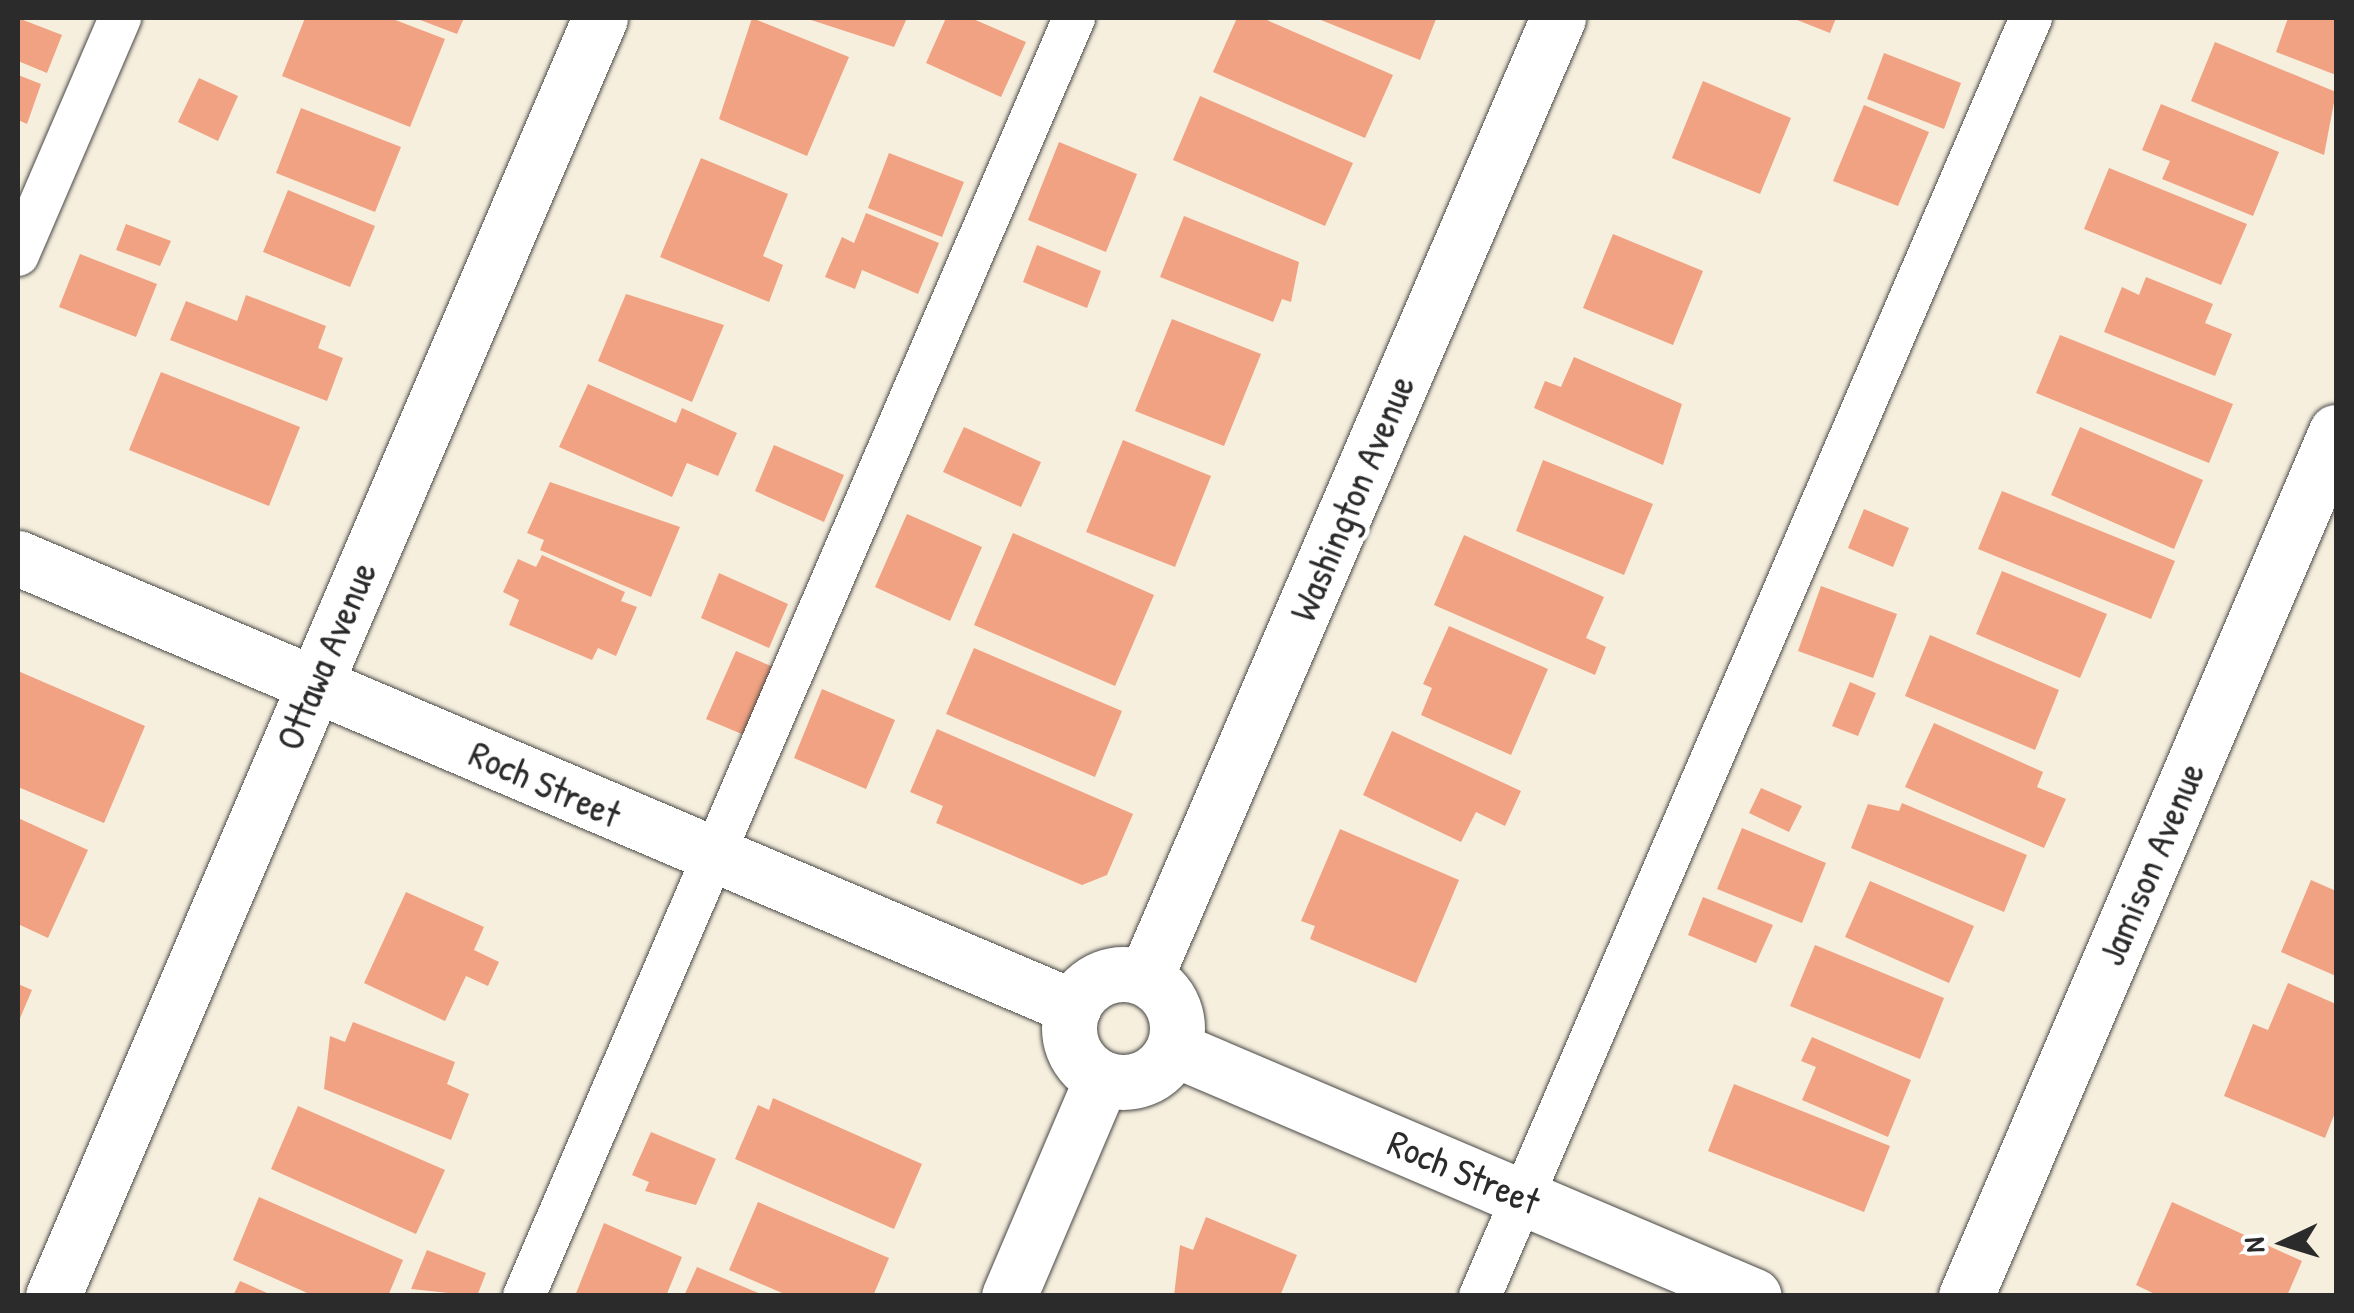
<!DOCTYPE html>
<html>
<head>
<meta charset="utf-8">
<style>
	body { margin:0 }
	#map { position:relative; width:2354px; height:1313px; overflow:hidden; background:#f6efde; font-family:"Patrick Hand",sans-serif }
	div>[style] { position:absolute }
	.building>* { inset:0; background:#f0a282 }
	.roads { filter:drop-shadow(0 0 2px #494846) drop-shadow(0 0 2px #494846) }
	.service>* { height:42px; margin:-21px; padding:0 21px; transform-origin:21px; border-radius:21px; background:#fff }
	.minor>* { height:55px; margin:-27.5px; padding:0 27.5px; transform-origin:27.5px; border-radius:27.5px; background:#fff }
	.minor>.ring { margin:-27.5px; padding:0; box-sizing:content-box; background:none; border:55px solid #fff; border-radius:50% }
	span { translate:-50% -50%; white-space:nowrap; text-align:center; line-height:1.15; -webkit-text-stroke:9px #fff; paint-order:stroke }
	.street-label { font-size:38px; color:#2b2b2b }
	.frame { position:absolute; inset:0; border:20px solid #2b2b2b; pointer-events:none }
	.north { position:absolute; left:2234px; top:1193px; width:100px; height:100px; -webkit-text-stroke:8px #fff; paint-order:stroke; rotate:266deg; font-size:28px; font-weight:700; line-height:40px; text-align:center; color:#2b2b2b }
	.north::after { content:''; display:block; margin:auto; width:35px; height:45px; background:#2b2b2b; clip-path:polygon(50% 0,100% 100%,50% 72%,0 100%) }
</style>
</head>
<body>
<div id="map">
	<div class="building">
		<i style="clip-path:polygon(18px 18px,62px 35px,47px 73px,18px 61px)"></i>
		<i style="clip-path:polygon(305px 18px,390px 18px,445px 39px,410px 127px,282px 76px)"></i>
		<i style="clip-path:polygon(415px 18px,464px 18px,457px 34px)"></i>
		<i style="clip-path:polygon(752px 18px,849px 57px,807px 156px,719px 119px)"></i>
		<i style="clip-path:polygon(805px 18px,907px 18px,894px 47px)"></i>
		<i style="clip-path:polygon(946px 18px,971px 18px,1026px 42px,1001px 97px,926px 63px)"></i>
		<i style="clip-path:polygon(1237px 18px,1262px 18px,1393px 75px,1365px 138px,1213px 72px)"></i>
		<i style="clip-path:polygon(1316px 18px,1433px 18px,1436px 19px,1420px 60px)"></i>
		<i style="clip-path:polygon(1792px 18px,1836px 18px,1830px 33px)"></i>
		<i style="clip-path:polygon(2288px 18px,2336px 18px,2336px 75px,2276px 52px)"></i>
		<i style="clip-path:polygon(2215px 42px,2336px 92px,2324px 155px,2191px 101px)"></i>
		<i style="clip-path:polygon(1884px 53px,1961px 83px,1944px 129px,1867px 99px)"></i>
		<i style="clip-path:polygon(18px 75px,41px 84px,27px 124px,18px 120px)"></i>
		<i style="clip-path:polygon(199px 78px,238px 96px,218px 141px,178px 122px)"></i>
		<i style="clip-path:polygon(1703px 81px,1791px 118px,1760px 194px,1672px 158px)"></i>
		<i style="clip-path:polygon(1200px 96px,1353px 163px,1325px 226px,1173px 160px)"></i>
		<i style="clip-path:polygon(2161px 104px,2279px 152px,2253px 216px,2162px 179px,2170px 161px,2142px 150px)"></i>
		<i style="clip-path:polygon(1864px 105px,1929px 132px,1898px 206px,1833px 181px)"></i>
		<i style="clip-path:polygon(301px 108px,401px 147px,375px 212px,276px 173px)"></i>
		<i style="clip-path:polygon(1059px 142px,1137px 174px,1106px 252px,1028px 220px)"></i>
		<i style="clip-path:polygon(889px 153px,964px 182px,942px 237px,868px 208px)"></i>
		<i style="clip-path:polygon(701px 158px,788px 194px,763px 256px,783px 265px,769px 302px,660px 257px)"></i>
		<i style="clip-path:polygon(2109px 168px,2247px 224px,2221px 285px,2084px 229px)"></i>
		<i style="clip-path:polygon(288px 190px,375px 226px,350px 287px,263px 252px)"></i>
		<i style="clip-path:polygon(866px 213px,939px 243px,918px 294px,862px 270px,855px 289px,825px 277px,842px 237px,854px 243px)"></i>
		<i style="clip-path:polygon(1184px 216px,1299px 262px,1291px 302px,1282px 299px,1273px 322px,1160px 277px)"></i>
		<i style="clip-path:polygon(126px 224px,171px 241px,160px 266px,116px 250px)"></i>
		<i style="clip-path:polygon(1613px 234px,1703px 271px,1673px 345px,1583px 308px)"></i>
		<i style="clip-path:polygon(1037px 245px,1101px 271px,1087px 308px,1023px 282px)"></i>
		<i style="clip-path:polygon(80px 254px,157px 284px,136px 337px,59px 307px)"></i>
		<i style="clip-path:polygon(2146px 277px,2213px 304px,2205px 323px,2232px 334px,2215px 376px,2104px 332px,2122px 287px,2139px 295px)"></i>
		<i style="clip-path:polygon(626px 294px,724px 325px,692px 402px,598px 361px)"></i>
		<i style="clip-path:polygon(246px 295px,326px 326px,318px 348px,343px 358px,327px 401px,170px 340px,186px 301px,237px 321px)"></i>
		<i style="clip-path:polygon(1172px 319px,1261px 354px,1224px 446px,1135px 411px)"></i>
		<i style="clip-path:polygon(2060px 335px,2233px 404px,2209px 463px,2036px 393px)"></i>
		<i style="clip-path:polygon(1574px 357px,1682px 404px,1663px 465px,1534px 408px,1545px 381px,1561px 387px)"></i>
		<i style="clip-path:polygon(161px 372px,300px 427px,269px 506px,129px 450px)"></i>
		<i style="clip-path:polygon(588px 384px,676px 423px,682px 408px,737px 433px,718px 476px,687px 463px,672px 497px,559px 447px)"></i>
		<i style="clip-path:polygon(964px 427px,1041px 462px,1021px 507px,943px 472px)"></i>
		<i style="clip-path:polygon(2080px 427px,2203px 480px,2174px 549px,2051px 495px)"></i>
		<i style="clip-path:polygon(1123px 440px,1211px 476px,1175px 567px,1086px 532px)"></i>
		<i style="clip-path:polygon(774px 445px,844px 475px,824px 522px,755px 491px)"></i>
		<i style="clip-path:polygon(1543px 460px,1653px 504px,1624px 575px,1516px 531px)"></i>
		<i style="clip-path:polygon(550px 482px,680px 527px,651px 597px,540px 550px,544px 540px,527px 533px)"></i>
		<i style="clip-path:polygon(2002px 491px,2175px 561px,2151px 619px,1978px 549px)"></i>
		<i style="clip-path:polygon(1864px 509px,1909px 528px,1893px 567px,1848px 548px)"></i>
		<i style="clip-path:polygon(907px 514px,982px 547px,950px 621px,875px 587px)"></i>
		<i style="clip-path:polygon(1013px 533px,1154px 595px,1115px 686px,974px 625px)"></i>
		<i style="clip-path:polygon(1464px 535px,1604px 597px,1586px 638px,1606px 647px,1595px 675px,1434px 605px)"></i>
		<i style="clip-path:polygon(542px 555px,625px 592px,621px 601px,637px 607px,616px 656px,598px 648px,592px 660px,509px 625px,519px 600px,503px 592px,518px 559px,536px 567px)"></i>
		<i style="clip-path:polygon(2002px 571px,2107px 614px,2080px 678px,1976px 634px)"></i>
		<i style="clip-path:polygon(719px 573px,788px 604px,769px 648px,701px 618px)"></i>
		<i style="clip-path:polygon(1821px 586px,1897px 614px,1873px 678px,1798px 651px)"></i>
		<i style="clip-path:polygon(1449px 626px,1548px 669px,1511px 755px,1421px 715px,1432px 688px,1423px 684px)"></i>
		<i style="clip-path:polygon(1930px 635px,2059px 690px,2035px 750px,1905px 696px)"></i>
		<i style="clip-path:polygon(974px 648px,1122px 711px,1095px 777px,946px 714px)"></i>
		<i style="clip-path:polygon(736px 651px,778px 669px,749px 737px,706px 719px)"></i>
		<i style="clip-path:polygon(18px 671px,145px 726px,104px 823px,18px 787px)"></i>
		<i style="clip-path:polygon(1850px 682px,1876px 693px,1858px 736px,1832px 726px)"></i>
		<i style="clip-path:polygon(822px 689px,895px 720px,866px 789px,794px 758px)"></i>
		<i style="clip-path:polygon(1934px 723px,2043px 772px,2037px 787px,2066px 799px,2044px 848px,1905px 787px)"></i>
		<i style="clip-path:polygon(937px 729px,1133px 814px,1107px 875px,1082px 885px,936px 823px,943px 806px,910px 792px)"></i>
		<i style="clip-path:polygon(1392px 731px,1521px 791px,1505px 826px,1476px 812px,1461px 842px,1363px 795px)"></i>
		<i style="clip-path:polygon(1761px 788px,1802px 806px,1789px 832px,1749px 813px)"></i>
		<i style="clip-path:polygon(1902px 803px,2027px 855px,2004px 912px,1851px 848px,1868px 804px,1899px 811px)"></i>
		<i style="clip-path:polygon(18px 818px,88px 850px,48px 938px,18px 924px)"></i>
		<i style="clip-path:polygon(1742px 828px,1826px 863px,1802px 923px,1717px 889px)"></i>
		<i style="clip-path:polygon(1340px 829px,1459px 880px,1416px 983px,1310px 939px,1315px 926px,1301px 921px)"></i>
		<i style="clip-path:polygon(2311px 880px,2336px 891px,2336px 976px,2281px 952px)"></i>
		<i style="clip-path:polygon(1870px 881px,1974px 926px,1949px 983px,1845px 937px)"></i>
		<i style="clip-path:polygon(406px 892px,484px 927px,474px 950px,499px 962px,488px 986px,466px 976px,445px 1021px,364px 983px)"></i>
		<i style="clip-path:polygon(1703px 897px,1773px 925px,1756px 963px,1688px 935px)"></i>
		<i style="clip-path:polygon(1815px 945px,1944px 998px,1920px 1059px,1790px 1006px)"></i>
		<i style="clip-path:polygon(2288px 983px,2336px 1004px,2336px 1110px,2325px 1138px,2224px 1096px,2253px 1024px,2268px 1030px)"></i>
		<i style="clip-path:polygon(18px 984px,32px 990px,18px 1023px)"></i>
		<i style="clip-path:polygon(353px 1022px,455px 1062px,447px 1084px,469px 1094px,451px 1140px,324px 1089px,330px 1036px,345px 1042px)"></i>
		<i style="clip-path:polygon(1812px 1037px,1911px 1080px,1888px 1137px,1802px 1100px,1816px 1067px,1801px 1061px)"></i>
		<i style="clip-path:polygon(1734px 1084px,1890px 1146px,1864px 1212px,1708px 1151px)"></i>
		<i style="clip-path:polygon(773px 1098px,922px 1164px,894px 1229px,735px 1159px,758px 1105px,769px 1110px)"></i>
		<i style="clip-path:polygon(298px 1106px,445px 1170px,416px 1234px,271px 1169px)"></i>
		<i style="clip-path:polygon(651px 1132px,716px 1159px,696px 1205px,645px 1191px,649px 1182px,632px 1175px)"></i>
		<i style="clip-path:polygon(259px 1197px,403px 1260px,388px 1296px,314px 1296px,233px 1260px)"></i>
		<i style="clip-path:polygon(758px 1202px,889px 1258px,873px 1296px,789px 1296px,729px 1270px)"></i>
		<i style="clip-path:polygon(2172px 1202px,2302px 1261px,2287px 1296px,2159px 1296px,2136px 1285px)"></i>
		<i style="clip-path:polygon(1206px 1217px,1297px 1255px,1280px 1296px,1174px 1296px,1180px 1245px,1193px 1250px)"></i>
		<i style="clip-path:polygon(604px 1223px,682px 1257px,666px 1296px,575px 1296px)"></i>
		<i style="clip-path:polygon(427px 1250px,486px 1273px,477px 1296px,411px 1289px)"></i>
		<i style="clip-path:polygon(697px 1267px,763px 1295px,763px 1296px,684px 1296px)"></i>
		<i style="clip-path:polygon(240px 1281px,274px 1296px,233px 1296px)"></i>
	</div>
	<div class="roads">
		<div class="service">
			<i style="left:18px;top:255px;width:258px;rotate:-66.7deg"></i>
			<i style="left:524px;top:1296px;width:1391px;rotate:-66.71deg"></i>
			<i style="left:1480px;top:1296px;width:1392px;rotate:-66.68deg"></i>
		</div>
		<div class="minor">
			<i style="left:18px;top:558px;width:1147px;rotate:23.05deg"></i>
			<i class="ring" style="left:1069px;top:974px;width:53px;height:53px"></i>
			<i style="left:1145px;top:978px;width:1045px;rotate:-66.72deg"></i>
			<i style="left:1174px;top:1049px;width:630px;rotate:23.07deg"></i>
			<i style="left:53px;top:1296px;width:1390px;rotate:-66.83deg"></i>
			<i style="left:1009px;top:1296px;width:237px;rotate:-66.9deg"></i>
			<i style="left:1966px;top:1296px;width:940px;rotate:-66.82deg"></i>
		</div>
	</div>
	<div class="street-label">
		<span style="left:1352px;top:498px;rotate:-67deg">Washington Avenue</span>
		<span style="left:326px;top:656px;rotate:-67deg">Ottawa Avenue</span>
		<span style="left:545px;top:784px;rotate:24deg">Roch Street</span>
		<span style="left:2151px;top:864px;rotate:-67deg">Jamison Avenue</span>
		<span style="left:1464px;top:1172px;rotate:23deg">Roch Street</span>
	</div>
	<div class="frame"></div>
	<div class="north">N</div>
</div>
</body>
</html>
